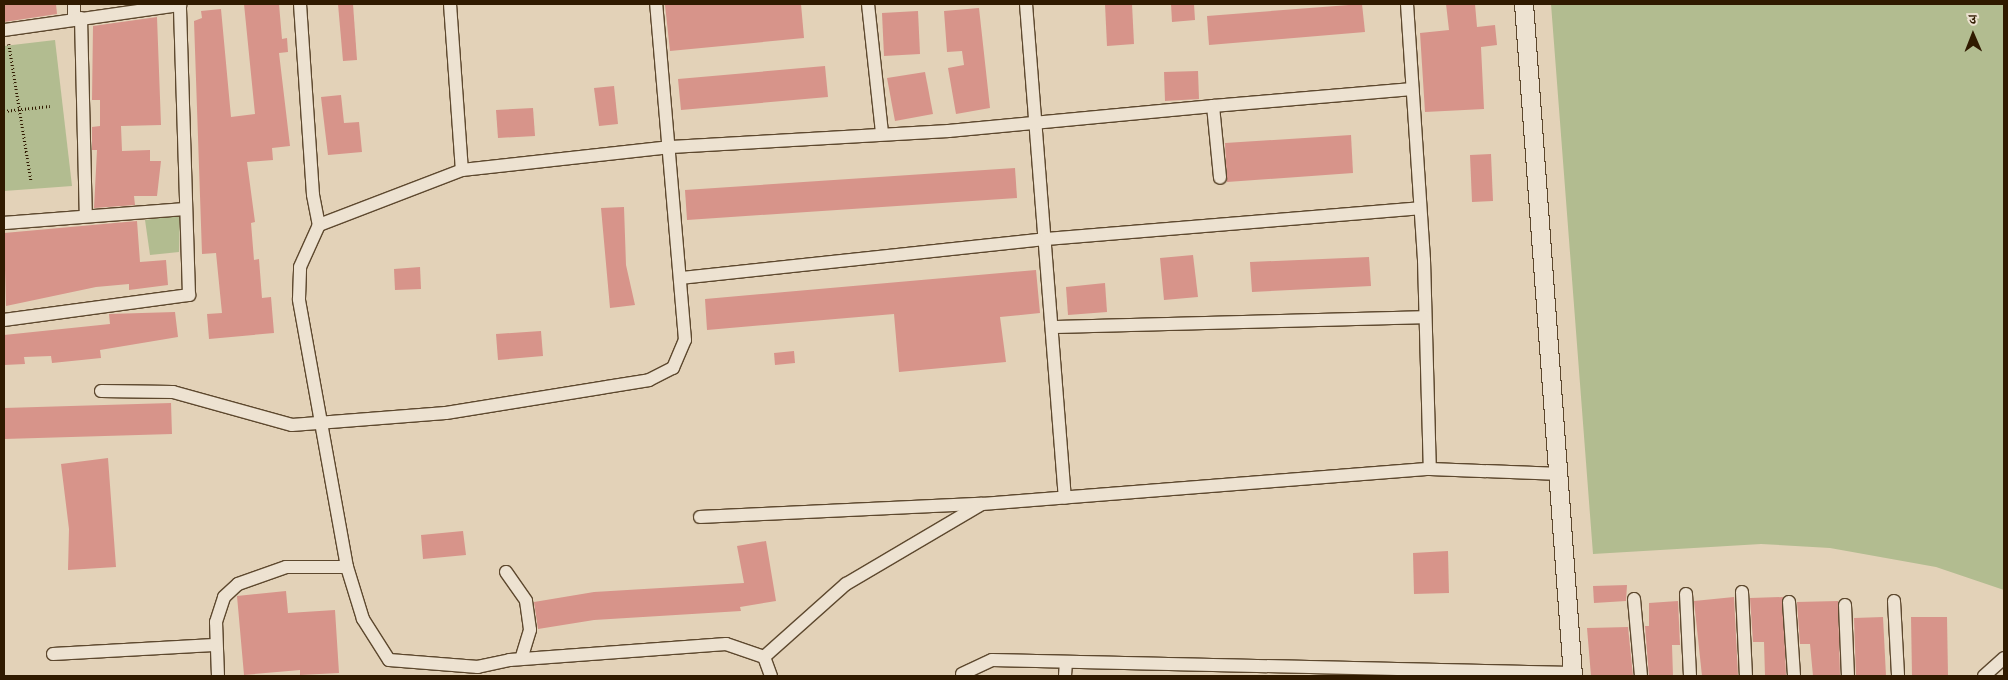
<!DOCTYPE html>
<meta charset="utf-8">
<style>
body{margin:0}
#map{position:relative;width:2008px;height:680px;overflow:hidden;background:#e3d2b8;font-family:Alegreya,"Noto Serif Devanagari",serif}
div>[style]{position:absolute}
.green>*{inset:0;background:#b2bc90}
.building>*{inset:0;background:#d7948a}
.path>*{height:2.5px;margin-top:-1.25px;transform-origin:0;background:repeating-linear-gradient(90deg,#301a00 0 1px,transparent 0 3.5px)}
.roads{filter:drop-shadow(1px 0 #5d482e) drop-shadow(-1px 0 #5d482e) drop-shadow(0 1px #5d482e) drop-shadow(0 -1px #5d482e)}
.street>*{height:12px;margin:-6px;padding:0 6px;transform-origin:6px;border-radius:6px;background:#ede2d1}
.secondary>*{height:18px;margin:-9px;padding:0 9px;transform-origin:9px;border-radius:9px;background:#ede2d1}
span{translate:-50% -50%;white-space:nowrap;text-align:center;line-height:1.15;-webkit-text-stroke:4px #ede2d1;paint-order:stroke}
.frame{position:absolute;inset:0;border:5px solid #301a00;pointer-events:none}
.north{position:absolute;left:1948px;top:10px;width:50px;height:50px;-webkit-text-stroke:4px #ede2d1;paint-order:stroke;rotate:359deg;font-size:14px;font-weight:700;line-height:20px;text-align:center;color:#301a00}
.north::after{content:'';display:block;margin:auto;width:18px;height:22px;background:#301a00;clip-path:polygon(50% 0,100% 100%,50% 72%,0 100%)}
</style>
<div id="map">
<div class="green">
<i style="clip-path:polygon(1551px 4px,2004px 4px,2004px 590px,1936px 567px,1830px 548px,1761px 544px,1593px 554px)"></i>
<i style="clip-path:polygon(55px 40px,72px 186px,4px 191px,4px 46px)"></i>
<i style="clip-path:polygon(180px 215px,179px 252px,150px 255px,145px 220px)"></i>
</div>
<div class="building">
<i style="clip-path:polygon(4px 4px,56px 4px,57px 14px,4px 22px)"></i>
<i style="clip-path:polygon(244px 4px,279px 4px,282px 39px,287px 38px,288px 52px,279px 53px,290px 146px,272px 148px,273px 160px,247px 162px,255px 222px,251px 223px,254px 260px,259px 259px,262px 298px,271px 297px,274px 333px,209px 339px,207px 314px,222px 313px,216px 253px,202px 254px,194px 21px,202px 18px,201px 11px,221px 9px,231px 117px,255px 114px)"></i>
<i style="clip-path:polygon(338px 4px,353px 4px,357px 60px,343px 61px)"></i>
<i style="clip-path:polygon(801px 4px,804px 38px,670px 51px,665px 5px)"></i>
<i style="clip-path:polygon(1105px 4px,1132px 4px,1134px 44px,1107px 46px)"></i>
<i style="clip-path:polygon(1171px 4px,1194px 4px,1195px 20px,1172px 22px)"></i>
<i style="clip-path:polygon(1362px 4px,1365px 32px,1209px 45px,1207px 16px)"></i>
<i style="clip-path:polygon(1446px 4px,1475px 4px,1477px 27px,1495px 25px,1497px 45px,1481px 47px,1484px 109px,1425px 112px,1420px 33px,1449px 30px)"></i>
<i style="clip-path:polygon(979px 8px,990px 108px,956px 114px,948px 68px,964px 65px,962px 51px,947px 52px,944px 11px)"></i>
<i style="clip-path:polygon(918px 11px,920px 54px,884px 56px,882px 13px)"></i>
<i style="clip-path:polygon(157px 17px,161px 125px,121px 126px,122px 151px,150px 150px,150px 161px,161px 161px,157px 196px,134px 196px,135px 205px,94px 208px,97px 150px,92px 150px,92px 127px,100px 126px,100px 100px,92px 100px,93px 26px)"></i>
<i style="clip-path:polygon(825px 66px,828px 97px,681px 110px,678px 79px)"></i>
<i style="clip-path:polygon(1198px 71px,1199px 99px,1165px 101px,1164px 72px)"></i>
<i style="clip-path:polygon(925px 72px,933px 114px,895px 121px,887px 78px)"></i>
<i style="clip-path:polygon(614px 86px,618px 124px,599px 126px,594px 88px)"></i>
<i style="clip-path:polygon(341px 95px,344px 123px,359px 122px,362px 152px,328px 155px,321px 97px)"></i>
<i style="clip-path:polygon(533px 108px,535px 136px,498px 138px,496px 110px)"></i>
<i style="clip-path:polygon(1351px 135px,1353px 173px,1227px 182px,1225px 143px)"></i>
<i style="clip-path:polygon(1491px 154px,1493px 201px,1472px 202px,1470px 155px)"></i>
<i style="clip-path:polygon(1015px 168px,1017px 198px,687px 220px,685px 190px)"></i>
<i style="clip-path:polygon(624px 207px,626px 265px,635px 305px,610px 308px,601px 208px)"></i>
<i style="clip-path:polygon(137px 221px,140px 262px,166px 260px,168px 285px,129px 290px,129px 284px,96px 287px,6px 306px,4px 233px)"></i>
<i style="clip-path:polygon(1193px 255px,1198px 297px,1164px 300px,1160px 258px)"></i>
<i style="clip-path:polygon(1369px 257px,1371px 286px,1252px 292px,1250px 262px)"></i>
<i style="clip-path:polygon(420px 267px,421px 289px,395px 290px,394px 269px)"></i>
<i style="clip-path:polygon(1036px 270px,1040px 313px,1000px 317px,1006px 362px,899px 372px,894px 314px,707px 330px,705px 299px)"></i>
<i style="clip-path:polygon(1105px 283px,1107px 312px,1068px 315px,1066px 287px)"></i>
<i style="clip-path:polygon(175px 312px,178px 337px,100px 350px,101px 358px,52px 363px,51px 356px,24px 357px,25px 364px,4px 365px,4px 335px,110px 324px,109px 314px)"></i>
<i style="clip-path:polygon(541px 331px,543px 356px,498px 360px,496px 334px)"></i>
<i style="clip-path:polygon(794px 351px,795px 363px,775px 365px,774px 353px)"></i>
<i style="clip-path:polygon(171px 403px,172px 434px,4px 439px,4px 408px)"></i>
<i style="clip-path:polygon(108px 458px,116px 567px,68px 570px,69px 529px,61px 464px)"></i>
<i style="clip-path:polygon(463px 531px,466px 555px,423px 559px,421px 535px)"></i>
<i style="clip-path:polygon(766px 541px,776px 601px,740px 607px,741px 611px,594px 620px,538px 629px,534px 602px,594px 592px,744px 583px,737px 546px)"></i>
<i style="clip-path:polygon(1448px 551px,1449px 593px,1414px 594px,1413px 553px)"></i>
<i style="clip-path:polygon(1627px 585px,1626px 601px,1594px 603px,1593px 586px)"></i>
<i style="clip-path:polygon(286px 591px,288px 613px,335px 610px,339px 673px,300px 675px,300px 670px,244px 675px,237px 596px)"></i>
<i style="clip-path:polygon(1734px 597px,1738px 676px,1702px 676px,1694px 601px)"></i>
<i style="clip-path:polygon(1783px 597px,1786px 676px,1765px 676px,1764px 642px,1753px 642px,1750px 598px)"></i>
<i style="clip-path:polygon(1678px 601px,1680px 645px,1672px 645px,1673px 676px,1649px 676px,1645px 626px,1649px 626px,1649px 603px)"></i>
<i style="clip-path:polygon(1838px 601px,1840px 676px,1813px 676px,1810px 644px,1800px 644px,1797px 602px)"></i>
<i style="clip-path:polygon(1883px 617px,1886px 676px,1856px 676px,1854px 618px)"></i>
<i style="clip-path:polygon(1911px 617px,1947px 617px,1948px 676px,1912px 676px)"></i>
<i style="clip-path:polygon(1628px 627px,1633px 676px,1591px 676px,1587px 628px)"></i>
</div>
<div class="path">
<i style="left:9px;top:44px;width:138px;rotate:80.8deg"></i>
<i style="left:4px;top:111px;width:46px;rotate:-6.2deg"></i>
</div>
<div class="roads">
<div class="street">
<i style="left:74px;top:4px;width:15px;rotate:90deg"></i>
<i style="left:300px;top:4px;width:191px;rotate:86.1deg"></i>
<i style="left:313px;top:195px;width:31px;rotate:79deg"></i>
<i style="left:450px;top:4px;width:166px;rotate:85.9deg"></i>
<i style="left:868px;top:4px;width:130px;rotate:83.8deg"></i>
<i style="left:1026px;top:4px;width:495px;rotate:85.5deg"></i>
<i style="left:1407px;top:4px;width:257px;rotate:86.2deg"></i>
<i style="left:1424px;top:260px;width:209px;rotate:88.4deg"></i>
<i style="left:81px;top:18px;width:198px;rotate:88.6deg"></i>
<i style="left:4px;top:30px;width:178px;rotate:-8.1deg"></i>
<i style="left:1213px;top:106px;width:200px;rotate:-4.9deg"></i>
<i style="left:4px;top:223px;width:182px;rotate:-4.4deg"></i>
<i style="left:681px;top:278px;width:367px;rotate:-6.1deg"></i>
<i style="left:1046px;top:239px;width:375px;rotate:-4.7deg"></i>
<i style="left:4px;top:320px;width:187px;rotate:-7.7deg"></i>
<i style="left:189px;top:295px;width:291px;rotate:-91.8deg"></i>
<i style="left:1052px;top:327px;width:373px;rotate:-1.5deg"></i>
<i style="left:101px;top:391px;width:72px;rotate:0.8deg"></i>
<i style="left:173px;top:392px;width:123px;rotate:15.5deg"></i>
<i style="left:292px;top:425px;width:154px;rotate:-4.5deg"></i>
<i style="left:446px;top:413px;width:206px;rotate:-9.2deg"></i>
<i style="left:649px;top:380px;width:27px;rotate:-27deg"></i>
<i style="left:673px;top:368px;width:30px;rotate:-67deg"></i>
<i style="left:685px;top:340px;width:337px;rotate:-94.9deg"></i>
<i style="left:700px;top:517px;width:280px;rotate:-2.7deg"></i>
<i style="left:506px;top:572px;width:35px;rotate:55deg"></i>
<i style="left:526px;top:601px;width:29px;rotate:82deg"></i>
<i style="left:530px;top:630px;width:30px;rotate:107deg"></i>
<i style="left:1742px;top:592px;width:84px;rotate:87.3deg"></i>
<i style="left:1686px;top:594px;width:82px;rotate:87.2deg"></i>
<i style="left:1634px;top:599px;width:77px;rotate:84.8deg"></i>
<i style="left:1894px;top:601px;width:75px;rotate:86.9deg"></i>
<i style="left:1789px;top:602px;width:74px;rotate:86.1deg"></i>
<i style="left:1845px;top:605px;width:71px;rotate:87.6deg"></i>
<i style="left:53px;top:654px;width:161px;rotate:-3.2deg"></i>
<i style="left:764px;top:657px;width:110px;rotate:-41.7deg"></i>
<i style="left:846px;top:584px;width:158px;rotate:-30.5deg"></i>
<i style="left:982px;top:504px;width:449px;rotate:-4.5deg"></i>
<i style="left:1430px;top:469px;width:131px;rotate:2.2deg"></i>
<i style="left:962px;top:674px;width:33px;rotate:-25deg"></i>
<i style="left:992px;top:660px;width:580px;rotate:1.28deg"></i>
<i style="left:218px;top:676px;width:54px;rotate:-92.1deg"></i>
<i style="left:216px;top:622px;width:26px;rotate:-72deg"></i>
<i style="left:224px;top:597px;width:19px;rotate:-43deg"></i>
<i style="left:238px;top:584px;width:51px;rotate:-19.5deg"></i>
<i style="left:286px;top:567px;width:61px"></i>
<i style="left:771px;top:676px;width:20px;rotate:-110deg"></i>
<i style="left:764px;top:657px;width:40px;rotate:-161.1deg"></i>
<i style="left:726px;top:644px;width:217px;rotate:175.8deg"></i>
<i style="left:510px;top:660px;width:33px;rotate:168deg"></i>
<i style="left:478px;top:667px;width:89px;rotate:-175.5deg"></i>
<i style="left:389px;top:660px;width:49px;rotate:-122.4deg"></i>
<i style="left:363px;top:619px;width:54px;rotate:-107.1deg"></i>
<i style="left:347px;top:567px;width:272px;rotate:-100.2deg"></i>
<i style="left:299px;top:299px;width:32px;rotate:-88deg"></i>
<i style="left:300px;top:267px;width:46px;rotate:-65.7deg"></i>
<i style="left:319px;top:225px;width:153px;rotate:-21deg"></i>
<i style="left:462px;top:170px;width:210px;rotate:-6.3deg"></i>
<i style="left:671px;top:147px;width:278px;rotate:-3.3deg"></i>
<i style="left:949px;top:131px;width:265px;rotate:-5.4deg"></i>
<i style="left:1213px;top:106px;width:72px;rotate:84.4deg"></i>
<i style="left:1065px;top:676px;width:14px;rotate:-86deg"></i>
<i style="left:1984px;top:676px;width:27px;rotate:-42deg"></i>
</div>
<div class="secondary">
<i style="left:1524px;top:4px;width:674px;rotate:85.83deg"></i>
</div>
</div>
<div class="frame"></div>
<div class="north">उ</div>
</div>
